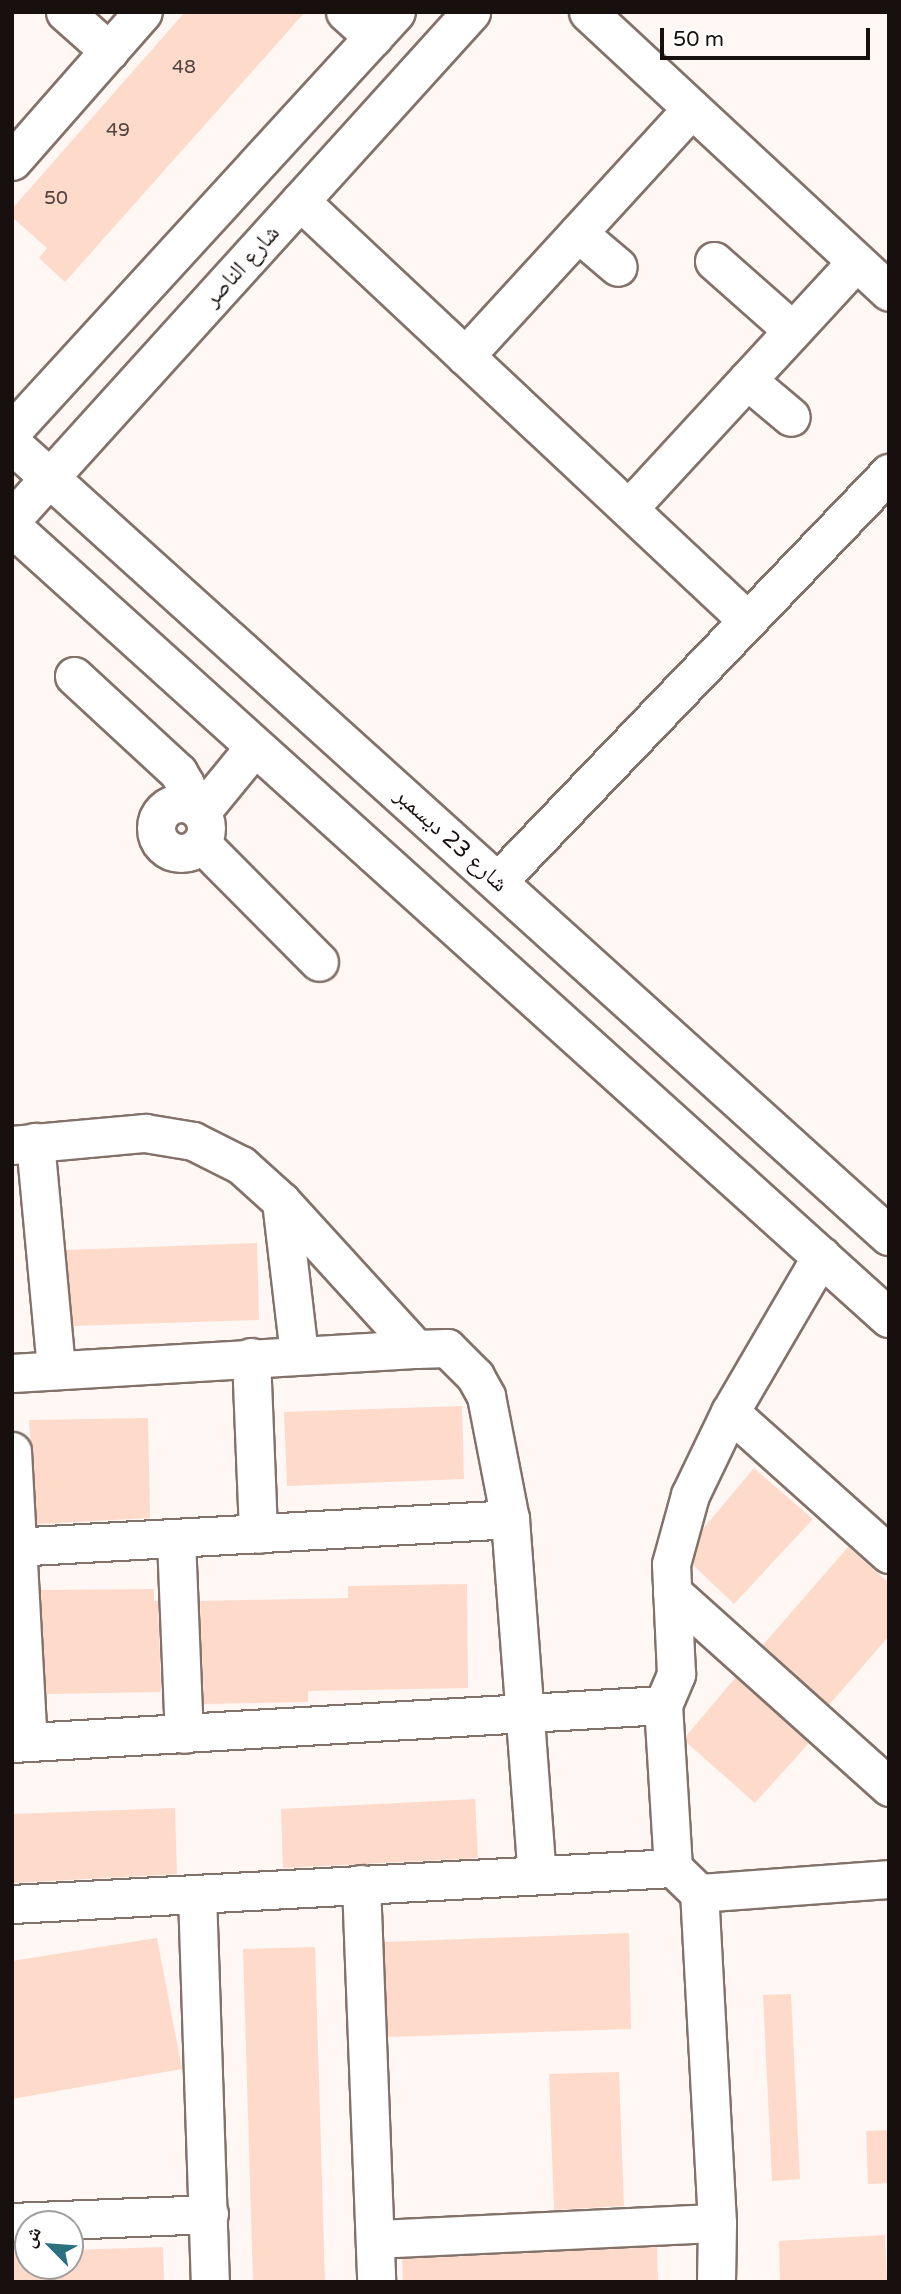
<!DOCTYPE html>
<meta charset="utf-8">
<style>
body{margin:0}
#map{position:relative;width:901px;height:2294px;overflow:hidden;background:#fff7f3;font-family:"Varela Round","Noto Naskh Arabic",sans-serif}
div>[style]{position:absolute}
.building>*{inset:0;background:#fedacb}
.roads{filter:drop-shadow(2px 0 #83726a) drop-shadow(-2px 0 #83726a) drop-shadow(0 2px #83726a) drop-shadow(0 -2px #83726a)}
.minor>*{height:37px;margin:-18.5px;padding:0 18.5px;transform-origin:18.5px;border-radius:18.5px;background:#fff}
.minor>.ring{margin:-18.5px;padding:0;box-sizing:content-box;background:none;border:37px solid #fff;border-radius:50%}
.major>*{height:38px;margin:-19px;padding:0 19px;transform-origin:19px;border-radius:19px;background:#fff}
span{translate:-50% -50%;white-space:nowrap;text-align:center;line-height:1.15;-webkit-text-stroke:6px #fff;paint-order:stroke}
.number-label{font-size:19px;color:#51423d}
.number-label span{-webkit-text-stroke-width:0}
.street-label{font-size:23px;color:#17100e}
.frame{position:absolute;inset:0;border:14px solid #17100e;pointer-events:none}
.north{position:absolute;left:14px;top:2210px;width:70px;height:70px;box-sizing:border-box;background:#fff;border:2px solid #a29f9f;border-radius:50%;rotate:295deg;font-size:19px;font-weight:700;line-height:28px;text-align:center;color:#17100e}
.north::after{content:'';display:block;margin:auto;width:24px;height:32px;background:#2a707f;clip-path:polygon(50% 0,100% 100%,50% 72%,0 100%)}
.scale{position:absolute;left:660px;top:28px;width:210px;height:32px;box-sizing:border-box;border:4px solid #17100e;border-top:0;padding-left:9px;font-size:21px;line-height:24px;white-space:nowrap;color:#17100e;-webkit-text-stroke:5px #fff;paint-order:stroke}
</style>
<div id="map">
<div class="building">
<i style="clip-path:polygon(185px 12px,305px 12px,65px 282px,39px 258px,47px 248px,12px 217px,12px 209px)"></i>
<i style="clip-path:polygon(257px 1243px,259px 1320px,73px 1326px,66px 1250px)"></i>
<i style="clip-path:polygon(462px 1406px,464px 1479px,287px 1486px,284px 1412px)"></i>
<i style="clip-path:polygon(148px 1418px,150px 1518px,37px 1524px,29px 1420px)"></i>
<i style="clip-path:polygon(754px 1468px,813px 1519px,734px 1604px,693px 1565px,702px 1530px)"></i>
<i style="clip-path:polygon(848px 1547px,889px 1583px,889px 1636px,829px 1705px,763px 1645px)"></i>
<i style="clip-path:polygon(467px 1584px,468px 1688px,308px 1691px,308px 1702px,204px 1704px,200px 1601px,348px 1598px,348px 1586px)"></i>
<i style="clip-path:polygon(154px 1589px,154px 1601px,158px 1601px,161px 1692px,46px 1694px,41px 1590px)"></i>
<i style="clip-path:polygon(736px 1677px,809px 1743px,755px 1803px,686px 1742px,686px 1736px)"></i>
<i style="clip-path:polygon(475px 1799px,478px 1858px,283px 1868px,281px 1809px)"></i>
<i style="clip-path:polygon(175px 1808px,177px 1874px,12px 1883px,12px 1814px)"></i>
<i style="clip-path:polygon(629px 1933px,631px 2029px,388px 2037px,384px 1942px)"></i>
<i style="clip-path:polygon(157px 1938px,182px 2069px,12px 2099px,12px 1961px)"></i>
<i style="clip-path:polygon(315px 1947px,325px 2282px,253px 2282px,243px 1949px)"></i>
<i style="clip-path:polygon(791px 1994px,800px 2179px,772px 2181px,763px 1995px)"></i>
<i style="clip-path:polygon(619px 2072px,624px 2206px,554px 2210px,549px 2074px)"></i>
<i style="clip-path:polygon(889px 2130px,889px 2183px,868px 2184px,866px 2131px)"></i>
<i style="clip-path:polygon(885px 2235px,887px 2282px,780px 2282px,779px 2241px)"></i>
<i style="clip-path:polygon(163px 2247px,164px 2282px,12px 2282px,12px 2252px,28px 2252px,28px 2266px,70px 2266px,70px 2250px)"></i>
<i style="clip-path:polygon(657px 2247px,658px 2282px,403px 2282px,402px 2259px)"></i>
</div>
<div class="roads">
<div class="minor">
<i style="left:65px;top:12px;width:59px;rotate:41.6deg"></i>
<i style="left:345px;top:12px;width:38px;rotate:42deg"></i>
<i style="left:588px;top:12px;width:411px;rotate:42.9deg"></i>
<i style="left:12px;top:161px;width:198px;rotate:-48.7deg"></i>
<i style="left:300px;top:201px;width:613px;rotate:43.15deg"></i>
<i style="left:578px;top:233px;width:52px;rotate:40.4deg"></i>
<i style="left:714px;top:261px;width:104px;rotate:41.5deg"></i>
<i style="left:465px;top:356px;width:335px;rotate:-47.5deg"></i>
<i style="left:747px;top:380px;width:57px;rotate:40.1deg"></i>
<i style="left:12px;top:431px;width:568px;rotate:-47.5deg"></i>
<i style="left:629px;top:508px;width:335px;rotate:-47.3deg"></i>
<i style="left:12px;top:519px;width:684px;rotate:-47.84deg"></i>
<i style="left:74px;top:676px;width:142px;rotate:42.7deg"></i>
<i style="left:178px;top:772px;width:14px;rotate:60deg"></i>
<i style="left:185px;top:784px;width:18px;rotate:93deg"></i>
<i class="ring" style="left:156px;top:803px;width:13px;height:13px"></i>
<i style="left:201px;top:812px;width:85px;rotate:-50.7deg"></i>
<i style="left:202px;top:844px;width:166px;rotate:45.2deg"></i>
<i style="left:497px;top:882px;width:567px;rotate:-46.22deg"></i>
<i style="left:35px;top:1142px;width:229px;rotate:84.7deg"></i>
<i style="left:12px;top:1145px;width:134px;rotate:-5.2deg"></i>
<i style="left:145px;top:1133px;width:49px;rotate:9.5deg"></i>
<i style="left:193px;top:1141px;width:54px;rotate:26.6deg"></i>
<i style="left:241px;top:1165px;width:54px;rotate:42deg"></i>
<i style="left:281px;top:1201px;width:200px;rotate:47.6deg"></i>
<i style="left:416px;top:1349px;width:31px;rotate:-2deg"></i>
<i style="left:447px;top:1348px;width:40px;rotate:45deg"></i>
<i style="left:475px;top:1376px;width:23px;rotate:61deg"></i>
<i style="left:486px;top:1396px;width:125px;rotate:79deg"></i>
<i style="left:281px;top:1201px;width:154px;rotate:83.3deg"></i>
<i style="left:251px;top:1357px;width:177px;rotate:87.7deg"></i>
<i style="left:12px;top:1373px;width:405px;rotate:-3.4deg"></i>
<i style="left:730px;top:1412px;width:213px;rotate:41.8deg"></i>
<i style="left:12px;top:1451px;width:291px;rotate:86.9deg"></i>
<i style="left:176px;top:1539px;width:195px;rotate:87.7deg"></i>
<i style="left:12px;top:1547px;width:499px;rotate:-3.2deg"></i>
<i style="left:510px;top:1519px;width:357px;rotate:85.7deg"></i>
<i style="left:672px;top:1592px;width:292px;rotate:41.9deg"></i>
<i style="left:12px;top:1743px;width:652px;rotate:-3.34deg"></i>
<i style="left:361px;top:1884px;width:398px;rotate:87.8deg"></i>
<i style="left:699px;top:1893px;width:191px;rotate:-4.2deg"></i>
<i style="left:197px;top:1894px;width:388px;rotate:88.1deg"></i>
<i style="left:12px;top:1904px;width:662px;rotate:-3.12deg"></i>
<i style="left:12px;top:2222px;width:197px;rotate:-2.3deg"></i>
<i style="left:376px;top:2239px;width:341px;rotate:-2.7deg"></i>
<i style="left:716px;top:2282px;width:59px;rotate:-89deg"></i>
<i style="left:717px;top:2223px;width:330px;rotate:-93.1deg"></i>
<i style="left:699px;top:1893px;width:36px;rotate:-136deg"></i>
<i style="left:673px;top:1868px;width:163px;rotate:-93.5deg"></i>
<i style="left:663px;top:1705px;width:34px;rotate:-67deg"></i>
<i style="left:676px;top:1674px;width:110px;rotate:-92.6deg"></i>
<i style="left:671px;top:1564px;width:72px;rotate:-74.6deg"></i>
<i style="left:690px;top:1495px;width:92px;rotate:-64.3deg"></i>
<i style="left:730px;top:1412px;width:181px;rotate:-59.7deg"></i>
</div>
<div class="major">
<i style="left:12px;top:444px;width:1182px;rotate:42.08deg"></i>
<i style="left:12px;top:527px;width:1181px;rotate:42.05deg"></i>
</div>
</div>
<div class="number-label">
<span style="left:184px;top:68px">48</span>
<span style="left:118px;top:131px">49</span>
<span style="left:56px;top:199px">50</span>
</div>
<div class="street-label">
<span style="left:242px;top:266px;rotate:-48deg">شارع الناصر</span>
<span style="left:451px;top:840px;rotate:42deg">شارع 23 ديسمبر</span>
</div>
<div class="frame"></div>
<div class="north">ش</div>
<div class="scale">50 m</div>
</div>
